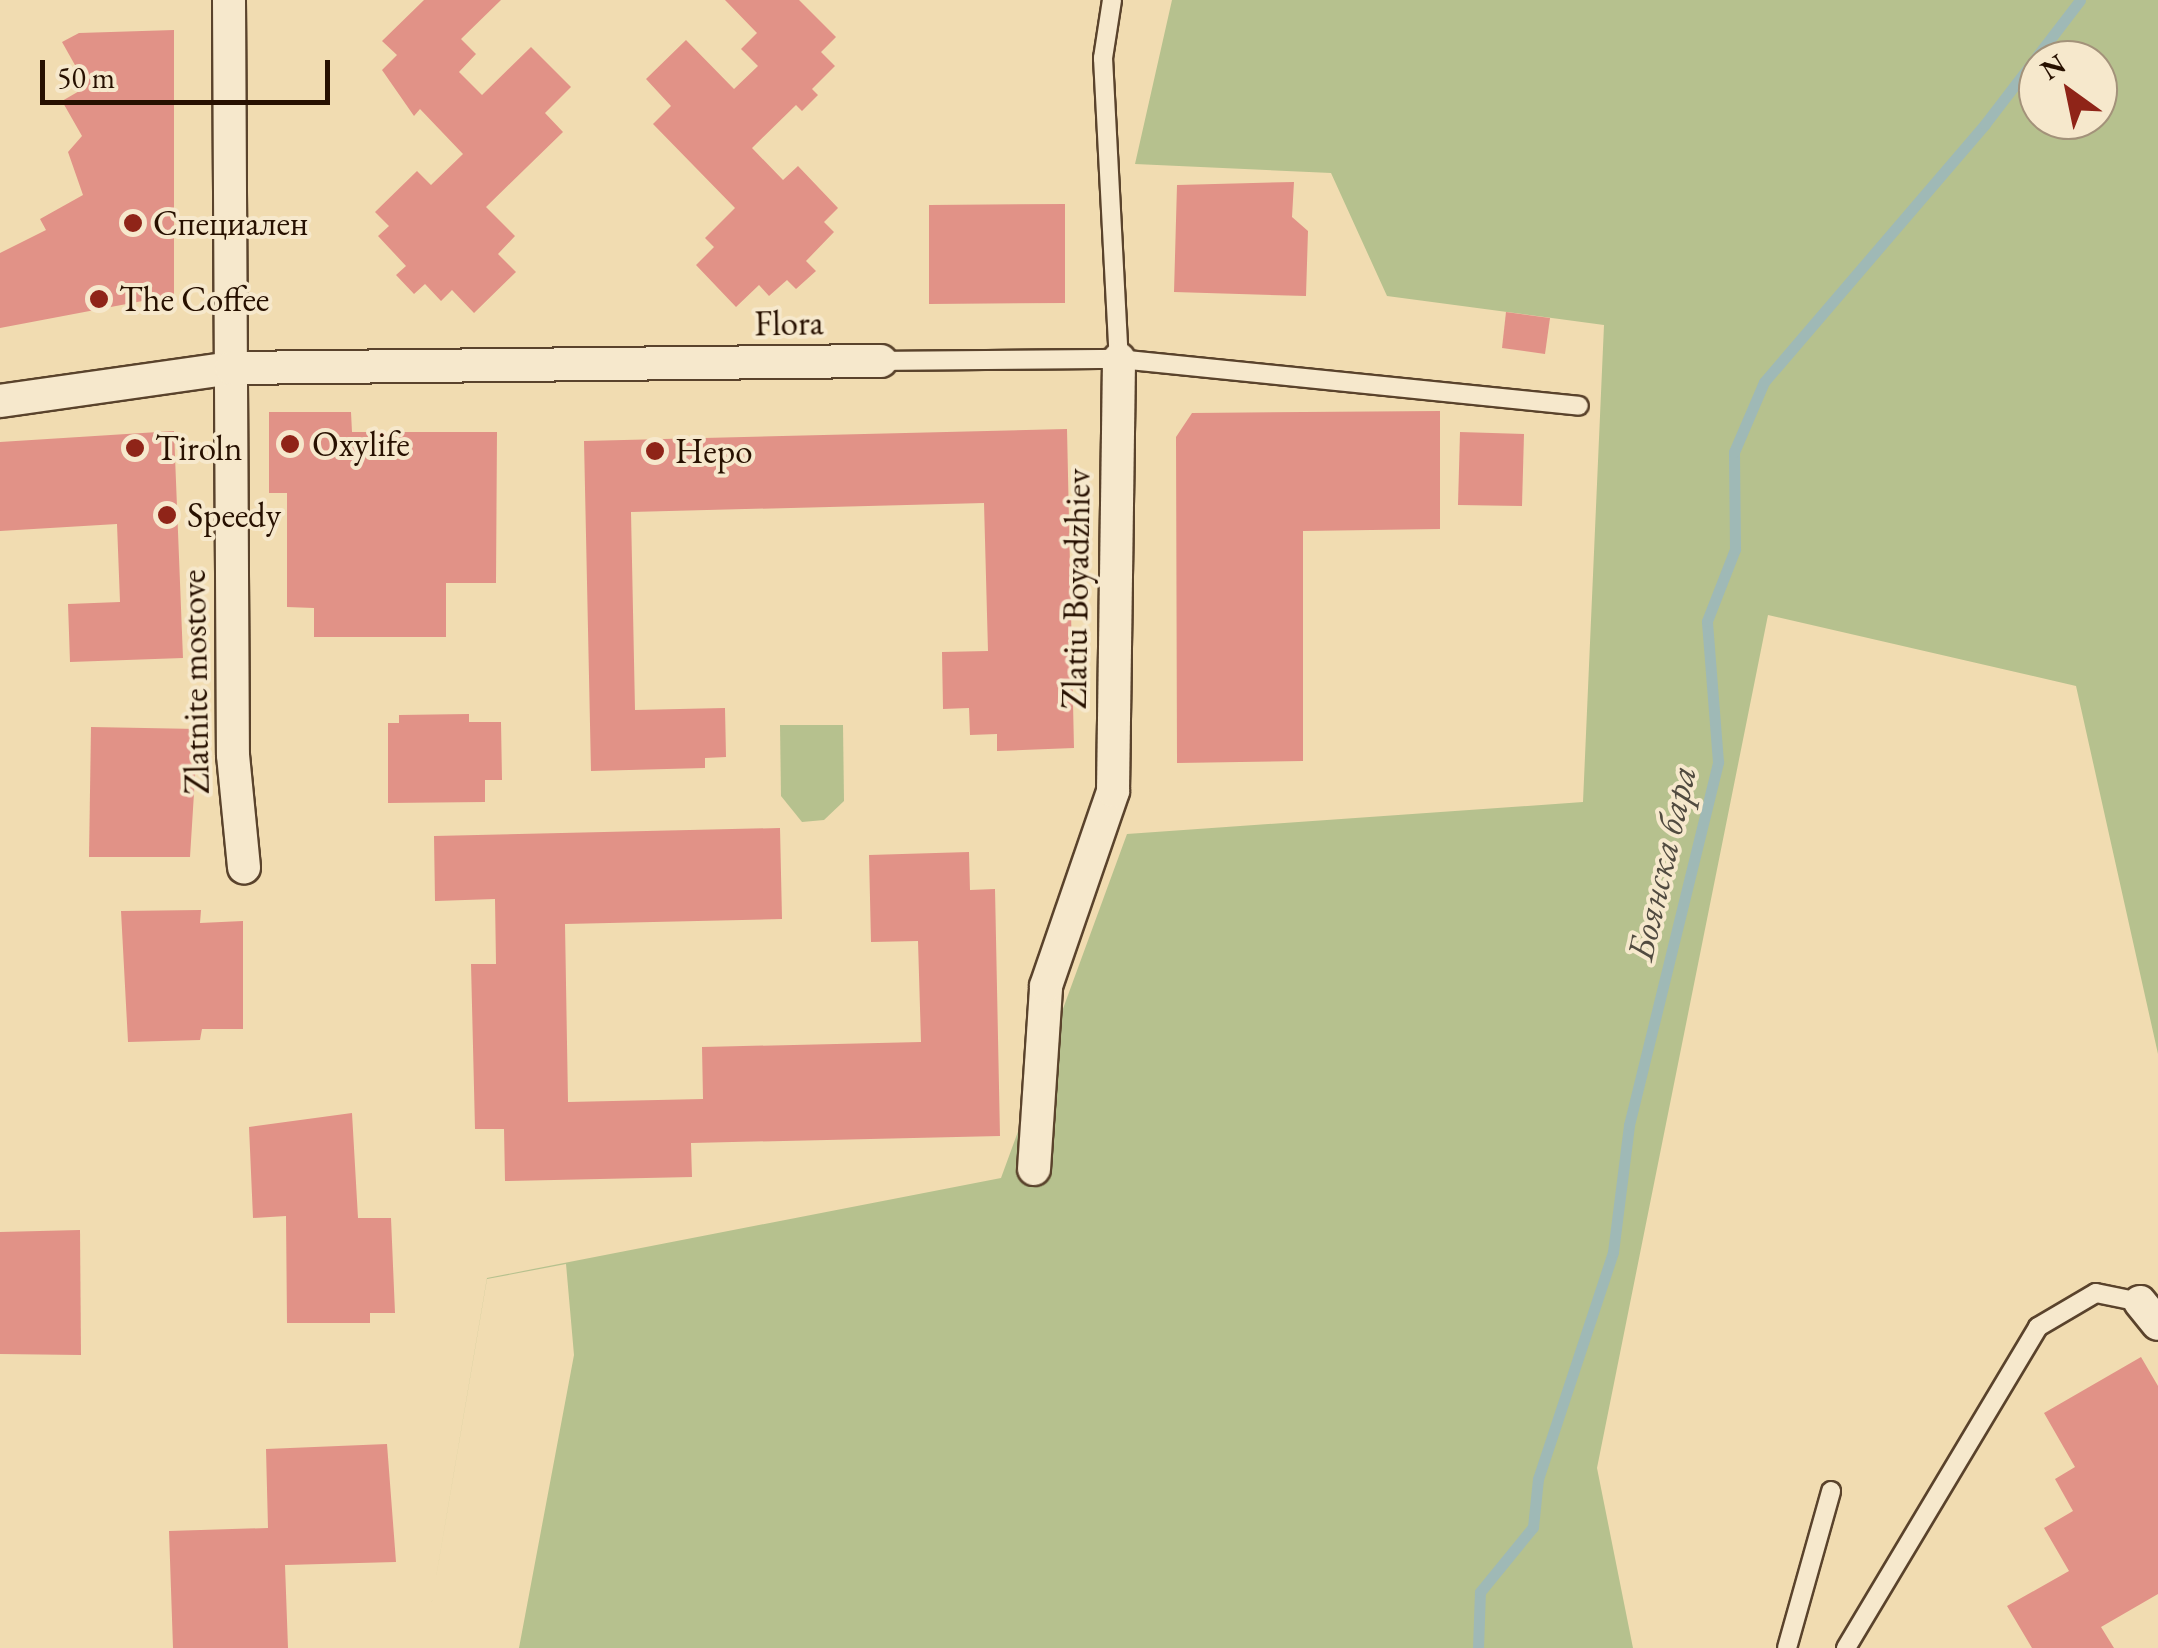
<!DOCTYPE html>
<meta charset="utf-8">
<style>
body{margin:0}
#map{position:relative;width:2158px;height:1648px;overflow:hidden;background:#f1dcb1;font-family:"EB Garamond",serif}
div>[style]{position:absolute}
.green>*{inset:0;background:#b6c18e}
.stream>*{height:11px;margin:-5.5px;padding:0 5.5px;transform-origin:5.5px;border-radius:5.5px;background:#9fb9b6}
.building>*{inset:0;background:#e19287}
.roads{filter:drop-shadow(2px 0 #5a432c) drop-shadow(-2px 0 #5a432c) drop-shadow(0 2px #5a432c) drop-shadow(0 -2px #5a432c)}
.lane>*{height:18px;margin:-9px;padding:0 9px;transform-origin:9px;border-radius:9px;background:#f6e8cc}
.street>*{height:32px;margin:-16px;padding:0 16px;transform-origin:16px;border-radius:16px;background:#f6e8cc}
.dots>*{width:28px;height:28px;translate:-50% -50%;box-sizing:border-box;border:5px solid #f6e8cc;border-radius:50%}
span{translate:-50% -50%;white-space:nowrap;text-align:center;line-height:1.15;-webkit-text-stroke:8px #f6e8cc;paint-order:stroke}
.poi-label{font-size:35px;color:#271000}
.left{translate:0 -50%;text-align:left}
.street-label{font-size:35px;color:#271000}
.water-label{font-size:38px;color:#514b40;font-style:italic}
.north{position:absolute;left:2018px;top:40px;width:100px;height:100px;box-sizing:border-box;background:#f6e8cc;border:2px solid #a3927a;border-radius:50%;rotate:327deg;font-size:28px;font-weight:700;line-height:40px;text-align:center;color:#271000}
.north::after{content:'';display:block;margin:auto;width:35px;height:45px;background:#8f2418;clip-path:polygon(50% 0,100% 100%,50% 72%,0 100%)}
.scale{position:absolute;left:40px;top:60px;width:290px;height:45px;box-sizing:border-box;border:5px solid #271000;border-top:0;padding-left:12px;font-size:30px;line-height:35px;white-space:nowrap;color:#271000;-webkit-text-stroke:8px #f6e8cc;paint-order:stroke}
</style>
<div id="map">
<div class="green">
<i style="clip-path:polygon(evenodd,1172px 0,2158px 0,2158px 1054px,2076px 686px,1768px 615px,1597px 1468px,1633px 1648px,519px 1648px,574px 1355px,566px 1264px,487px 1279px,424px 1648px,487px 1278px,1001px 1178px,1127px 834px,1583px 802px,1604px 325px,1387px 296px,1331px 173px,1135px 164px,1172px 0,2038px 60px,2098px 60px,2098px 120px,2038px 120px,2038px 60px)"></i>
<i style="clip-path:polygon(780px 725px,843px 725px,844px 801px,824px 820px,802px 822px,781px 796px)"></i>
</div>
<div class="stream">
<i style="left:1478px;top:1648px;width:56px;rotate:-88deg"></i>
<i style="left:1480px;top:1592px;width:84px;rotate:-50.8deg"></i>
<i style="left:1533px;top:1527px;width:48px;rotate:-84.1deg"></i>
<i style="left:1538px;top:1479px;width:239px;rotate:-71.7deg"></i>
<i style="left:1613px;top:1252px;width:128px;rotate:-82.8deg"></i>
<i style="left:1629px;top:1125px;width:374px;rotate:-76.2deg"></i>
<i style="left:1718px;top:762px;width:141px;rotate:-94.5deg"></i>
<i style="left:1707px;top:621px;width:77px;rotate:-68.7deg"></i>
<i style="left:1735px;top:549px;width:97px;rotate:-90.6deg"></i>
<i style="left:1734px;top:452px;width:76px;rotate:-66.8deg"></i>
<i style="left:1764px;top:382px;width:340px;rotate:-49.4deg"></i>
<i style="left:1985px;top:124px;width:156px;rotate:-52.5deg"></i>
</div>
<div class="building">
<i style="clip-path:polygon(424px 0,501px 0,461px 39px,476px 54px,459px 72px,482px 95px,531px 47px,571px 87px,545px 113px,563px 132px,486px 207px,515px 236px,498px 254px,516px 272px,474px 313px,452px 290px,441px 301px,425px 284px,414px 294px,396px 275px,406px 266px,378px 236px,389px 226px,375px 212px,417px 171px,431px 185px,463px 154px,420px 109px,414px 116px,382px 70px,397px 55px,382px 41px)"></i>
<i style="clip-path:polygon(725px 0,799px 0,836px 37px,821px 52px,835px 66px,812px 89px,818px 95px,802px 111px,796px 105px,752px 148px,783px 180px,798px 166px,838px 208px,824px 222px,834px 232px,806px 261px,816px 271px,796px 289px,787px 280px,769px 296px,759px 285px,736px 307px,696px 265px,714px 247px,705px 238px,735px 208px,653px 124px,671px 106px,646px 79px,686px 40px,734px 89px,758px 66px,741px 49px,757px 33px)"></i>
<i style="clip-path:polygon(174px 30px,174px 295px,0 328px,0 253px,46px 230px,40px 219px,83px 195px,68px 152px,82px 136px,62px 101px,81px 90px,80px 74px,62px 42px,79px 33px)"></i>
<i style="clip-path:polygon(1294px 182px,1292px 217px,1308px 231px,1306px 296px,1174px 292px,1177px 185px)"></i>
<i style="clip-path:polygon(1065px 204px,1065px 303px,929px 304px,929px 205px)"></i>
<i style="clip-path:polygon(1506px 312px,1550px 318px,1545px 354px,1502px 348px)"></i>
<i style="clip-path:polygon(1440px 411px,1440px 529px,1303px 531px,1303px 761px,1177px 763px,1176px 437px,1192px 413px)"></i>
<i style="clip-path:polygon(269px 412px,351px 412px,352px 432px,497px 432px,496px 583px,446px 583px,446px 637px,314px 637px,314px 608px,287px 607px,287px 493px,269px 493px)"></i>
<i style="clip-path:polygon(1067px 429px,1074px 748px,997px 751px,997px 734px,970px 735px,969px 708px,943px 709px,942px 652px,988px 651px,984px 503px,631px 512px,635px 710px,725px 708px,726px 757px,705px 758px,705px 768px,591px 771px,584px 441px)"></i>
<i style="clip-path:polygon(174px 431px,183px 658px,70px 662px,68px 604px,120px 602px,117px 524px,0 531px,0 442px)"></i>
<i style="clip-path:polygon(1460px 432px,1524px 434px,1522px 506px,1458px 505px)"></i>
<i style="clip-path:polygon(469px 714px,469px 722px,501px 722px,502px 780px,485px 780px,485px 802px,388px 803px,388px 723px,399px 723px,399px 715px)"></i>
<i style="clip-path:polygon(91px 727px,198px 729px,190px 857px,89px 857px)"></i>
<i style="clip-path:polygon(780px 828px,782px 919px,565px 924px,568px 1102px,703px 1099px,702px 1047px,921px 1042px,918px 941px,871px 942px,869px 855px,969px 852px,970px 890px,995px 889px,1000px 1136px,691px 1143px,692px 1177px,505px 1181px,504px 1129px,475px 1129px,471px 964px,496px 964px,495px 899px,435px 901px,434px 836px)"></i>
<i style="clip-path:polygon(201px 910px,200px 923px,243px 921px,243px 1029px,202px 1029px,200px 1040px,128px 1042px,121px 911px)"></i>
<i style="clip-path:polygon(352px 1113px,358px 1218px,391px 1218px,395px 1313px,370px 1313px,370px 1323px,287px 1323px,286px 1216px,253px 1218px,249px 1127px)"></i>
<i style="clip-path:polygon(80px 1230px,81px 1355px,0 1354px,0 1232px)"></i>
<i style="clip-path:polygon(2141px 1357px,2158px 1386px,2158px 1594px,2101px 1627px,2114px 1648px,2032px 1648px,2007px 1606px,2069px 1571px,2044px 1528px,2073px 1511px,2055px 1479px,2075px 1467px,2044px 1413px)"></i>
<i style="clip-path:polygon(387px 1444px,396px 1562px,285px 1565px,288px 1648px,173px 1648px,169px 1531px,268px 1528px,266px 1449px)"></i>
</div>
<div class="roads">
<div class="lane">
<i style="left:1112px;top:0;width:59px;rotate:98.8deg"></i>
<i style="left:1103px;top:58px;width:301px;rotate:87deg"></i>
<i style="left:881px;top:361px;width:238px;rotate:-0.5deg"></i>
<i style="left:1119px;top:359px;width:462px;rotate:5.8deg"></i>
<i style="left:1787px;top:1648px;width:163px;rotate:-74.3deg"></i>
<i style="left:1846px;top:1648px;width:374px;rotate:-59.1deg"></i>
<i style="left:2038px;top:1327px;width:67px;rotate:-30.4deg"></i>
<i style="left:2096px;top:1293px;width:45px;rotate:11.6deg"></i>
</div>
<div class="street">
<i style="left:229px;top:0;width:755px;rotate:89.7deg"></i>
<i style="left:233px;top:755px;width:113px;rotate:84.4deg"></i>
<i style="left:0;top:401px;width:233px;rotate:-8.1deg"></i>
<i style="left:231px;top:368px;width:650px;rotate:-0.62deg"></i>
<i style="left:1034px;top:1169px;width:183px;rotate:-86.2deg"></i>
<i style="left:1046px;top:986px;width:206px;rotate:-71deg"></i>
<i style="left:1113px;top:791px;width:432px;rotate:-89.2deg"></i>
<i style="left:2140px;top:1302px;width:28px;rotate:51deg"></i>
</div>
</div>
<div class="dots">
<i style="left:133px;top:223px;background:#8f2418"></i>
<i style="left:99px;top:299px;background:#8f2418"></i>
<i style="left:290px;top:444px;background:#8f2418"></i>
<i style="left:135px;top:448px;background:#8f2418"></i>
<i style="left:655px;top:451px;background:#8f2418"></i>
<i style="left:167px;top:515px;background:#8f2418"></i>
</div>
<div class="poi-label">
<span class="left" style="left:153px;top:223px">Специален</span>
<span class="left" style="left:119px;top:299px">The Coffee</span>
<span class="left" style="left:312px;top:444px">Oxylife</span>
<span class="left" style="left:155px;top:448px">Tiroln</span>
<span class="left" style="left:675px;top:451px">Неро</span>
<span class="left" style="left:187px;top:515px">Speedy</span>
</div>
<div class="street-label">
<span style="left:789px;top:323px;rotate:-1deg">Flora</span>
<span style="left:1076px;top:589px;rotate:-89deg">Zlatiu Boyadzhiev</span>
<span style="left:195px;top:682px;rotate:-91deg">Zlatnite mostove</span>
</div>
<div class="water-label">
<span style="left:1661px;top:863px;rotate:-77deg">Боянска бара</span>
</div>
<div class="north">N</div>
<div class="scale">50 m</div>
</div>
